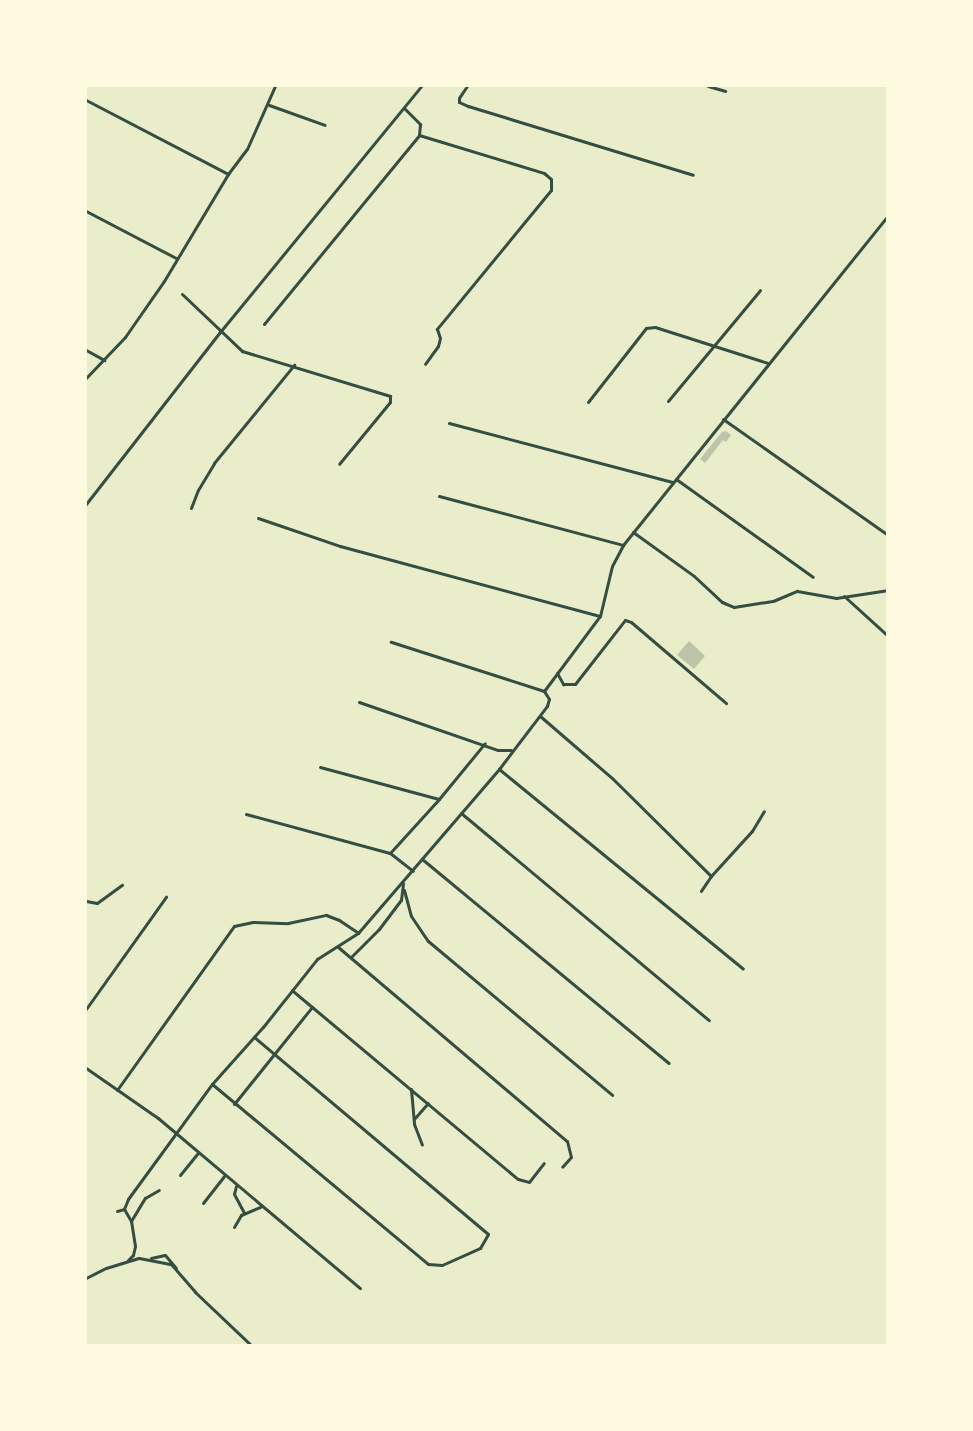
<!DOCTYPE html>
<style>
body{margin:0}
#map{position:relative;width:973px;height:1431px;overflow:hidden;background:#e9edc9;font-family:"Work Sans",sans-serif}
div>[style]{position:absolute}
.building>*{inset:0;background:#bcc5a7}
.minor>*{height:3px;margin:-1.5px;padding:0 1.5px;transform-origin:1.5px;border-radius:1.5px;background:#344e41}
span{translate:-50% -50%;white-space:nowrap;text-align:center;line-height:1.15;-webkit-text-stroke:4.5px #fefae0;paint-order:stroke}
.frame{position:absolute;inset:0;border:87px solid #fefae0;pointer-events:none}
</style>
<div id="map">
<div class="building">
<i style="clip-path:polygon(726px 431px,731px 435px,726px 442px,723px 440px,705px 463px,700px 459px,722px 432px)"></i>
<i style="clip-path:polygon(689px 641px,705px 656px,694px 669px,677px 655px)"></i>
</div>
<div class="minor">
<i style="left:467px;top:86px;width:14px;rotate:124deg"></i>
<i style="left:459px;top:98px;width:4px;rotate:90deg"></i>
<i style="left:459px;top:102px;width:10px;rotate:24deg"></i>
<i style="left:468px;top:106px;width:235px;rotate:17deg"></i>
<i style="left:708px;top:86px;width:18px;rotate:16deg"></i>
<i style="left:86px;top:100px;width:160px;rotate:27.5deg"></i>
<i style="left:269px;top:105px;width:59px;rotate:19.7deg"></i>
<i style="left:404px;top:108px;width:23px;rotate:45deg"></i>
<i style="left:420px;top:124px;width:11px;rotate:95deg"></i>
<i style="left:86px;top:211px;width:102px;rotate:27.6deg"></i>
<i style="left:182px;top:294px;width:83px;rotate:43.5deg"></i>
<i style="left:242px;top:351px;width:155px;rotate:16.9deg"></i>
<i style="left:390px;top:396px;width:6px;rotate:90deg"></i>
<i style="left:390px;top:402px;width:80px;rotate:129.4deg"></i>
<i style="left:264px;top:324px;width:244px;rotate:-50.6deg"></i>
<i style="left:419px;top:135px;width:131px;rotate:16.9deg"></i>
<i style="left:544px;top:173px;width:9px;rotate:41deg"></i>
<i style="left:551px;top:179px;width:11px;rotate:90deg"></i>
<i style="left:551px;top:190px;width:180px;rotate:129.4deg"></i>
<i style="left:437px;top:329px;width:9px;rotate:72deg"></i>
<i style="left:440px;top:338px;width:8px;rotate:104deg"></i>
<i style="left:438px;top:346px;width:22px;rotate:126deg"></i>
<i style="left:86px;top:350px;width:21px;rotate:29deg"></i>
<i style="left:86px;top:378px;width:57px;rotate:-46.4deg"></i>
<i style="left:125px;top:337px;width:68px;rotate:-55.1deg"></i>
<i style="left:164px;top:281px;width:125px;rotate:-59.1deg"></i>
<i style="left:228px;top:174px;width:31px;rotate:-53deg"></i>
<i style="left:247px;top:149px;width:69px;rotate:-66deg"></i>
<i style="left:668px;top:401px;width:144px;rotate:-50.3deg"></i>
<i style="left:588px;top:402px;width:94px;rotate:-51.9deg"></i>
<i style="left:646px;top:328px;width:9px;rotate:-6deg"></i>
<i style="left:655px;top:327px;width:119px;rotate:17.7deg"></i>
<i style="left:723px;top:419px;width:202px;rotate:35.1deg"></i>
<i style="left:449px;top:423px;width:232px;rotate:14.8deg"></i>
<i style="left:676px;top:479px;width:168px;rotate:35.6deg"></i>
<i style="left:439px;top:496px;width:190px;rotate:14.9deg"></i>
<i style="left:86px;top:504px;width:218px;rotate:-52.1deg"></i>
<i style="left:220px;top:332px;width:318px;rotate:-50.7deg"></i>
<i style="left:191px;top:508px;width:19px;rotate:-69deg"></i>
<i style="left:198px;top:490px;width:31px;rotate:-59deg"></i>
<i style="left:214px;top:463px;width:127px;rotate:-50.8deg"></i>
<i style="left:258px;top:518px;width:87px;rotate:18.9deg"></i>
<i style="left:340px;top:546px;width:268px;rotate:15.1deg"></i>
<i style="left:633px;top:532px;width:75px;rotate:35.8deg"></i>
<i style="left:694px;top:576px;width:38px;rotate:43deg"></i>
<i style="left:722px;top:602px;width:13px;rotate:23deg"></i>
<i style="left:734px;top:607px;width:39px;rotate:-9deg"></i>
<i style="left:773px;top:601px;width:26px;rotate:-23deg"></i>
<i style="left:797px;top:591px;width:40px;rotate:10deg"></i>
<i style="left:836px;top:598px;width:53px;rotate:-8.7deg"></i>
<i style="left:844px;top:596px;width:59px;rotate:42.3deg"></i>
<i style="left:557px;top:673px;width:13px;rotate:61deg"></i>
<i style="left:563px;top:684px;width:12px"></i>
<i style="left:575px;top:684px;width:81px;rotate:-52deg"></i>
<i style="left:625px;top:620px;width:6px;rotate:18deg"></i>
<i style="left:631px;top:622px;width:125px;rotate:40.5deg"></i>
<i style="left:544px;top:691px;width:94px;rotate:-53.3deg"></i>
<i style="left:600px;top:616px;width:51px;rotate:-76.5deg"></i>
<i style="left:612px;top:566px;width:24px;rotate:-62deg"></i>
<i style="left:623px;top:545px;width:423px;rotate:-51.2deg"></i>
<i style="left:359px;top:702px;width:147px;rotate:19.1deg"></i>
<i style="left:498px;top:750px;width:13px"></i>
<i style="left:540px;top:716px;width:96px;rotate:40.8deg"></i>
<i style="left:613px;top:779px;width:138px;rotate:44.7deg"></i>
<i style="left:711px;top:876px;width:18px;rotate:124deg"></i>
<i style="left:320px;top:767px;width:123px;rotate:15.1deg"></i>
<i style="left:499px;top:769px;width:315px;rotate:39.3deg"></i>
<i style="left:461px;top:813px;width:323px;rotate:39.9deg"></i>
<i style="left:246px;top:814px;width:149px;rotate:15.2deg"></i>
<i style="left:390px;top:853px;width:29px;rotate:38deg"></i>
<i style="left:390px;top:853px;width:73px;rotate:-47.8deg"></i>
<i style="left:439px;top:799px;width:72px;rotate:-50.6deg"></i>
<i style="left:422px;top:859px;width:320px;rotate:39.6deg"></i>
<i style="left:711px;top:876px;width:61px;rotate:-47.7deg"></i>
<i style="left:752px;top:831px;width:23px;rotate:-59deg"></i>
<i style="left:404px;top:890px;width:27px;rotate:75deg"></i>
<i style="left:411px;top:916px;width:30px;rotate:56deg"></i>
<i style="left:428px;top:941px;width:240px;rotate:39.9deg"></i>
<i style="left:86px;top:901px;width:11px;rotate:10deg"></i>
<i style="left:97px;top:903px;width:31px;rotate:-36deg"></i>
<i style="left:338px;top:947px;width:300px;rotate:40.3deg"></i>
<i style="left:567px;top:1141px;width:16px;rotate:76deg"></i>
<i style="left:571px;top:1157px;width:13px;rotate:132deg"></i>
<i style="left:351px;top:957px;width:40px;rotate:-45deg"></i>
<i style="left:379px;top:929px;width:36px;rotate:-53deg"></i>
<i style="left:401px;top:900px;width:17px;rotate:-83deg"></i>
<i style="left:312px;top:1007px;width:268px;rotate:39.9deg"></i>
<i style="left:518px;top:1179px;width:11px;rotate:15deg"></i>
<i style="left:529px;top:1182px;width:24px;rotate:-52deg"></i>
<i style="left:86px;top:1009px;width:138px;rotate:-54.5deg"></i>
<i style="left:86px;top:1068px;width:88px;rotate:34.8deg"></i>
<i style="left:158px;top:1118px;width:264px;rotate:40.1deg"></i>
<i style="left:212px;top:1084px;width:281px;rotate:39.8deg"></i>
<i style="left:428px;top:1264px;width:14px;rotate:4deg"></i>
<i style="left:442px;top:1265px;width:42px;rotate:-24.1deg"></i>
<i style="left:480px;top:1248px;width:16px;rotate:-60deg"></i>
<i style="left:488px;top:1234px;width:306px;rotate:-139.9deg"></i>
<i style="left:411px;top:1089px;width:35px;rotate:85deg"></i>
<i style="left:414px;top:1124px;width:22px;rotate:69deg"></i>
<i style="left:117px;top:1090px;width:201px;rotate:-54.5deg"></i>
<i style="left:234px;top:926px;width:19px;rotate:-12deg"></i>
<i style="left:253px;top:922px;width:35px;rotate:2deg"></i>
<i style="left:288px;top:923px;width:39px;rotate:-12deg"></i>
<i style="left:326px;top:915px;width:14px;rotate:21deg"></i>
<i style="left:339px;top:920px;width:23px;rotate:34deg"></i>
<i style="left:234px;top:1104px;width:124px;rotate:-51.2deg"></i>
<i style="left:312px;top:1007px;width:26px;rotate:-140deg"></i>
<i style="left:414px;top:1119px;width:21px;rotate:-49deg"></i>
<i style="left:180px;top:1175px;width:28px;rotate:-51deg"></i>
<i style="left:236px;top:1186px;width:8px;rotate:104deg"></i>
<i style="left:234px;top:1194px;width:21px;rotate:62deg"></i>
<i style="left:203px;top:1203px;width:34px;rotate:-52deg"></i>
<i style="left:117px;top:1211px;width:7px;rotate:-16deg"></i>
<i style="left:131px;top:1221px;width:27px;rotate:-59deg"></i>
<i style="left:145px;top:1198px;width:16px;rotate:-30deg"></i>
<i style="left:234px;top:1227px;width:14px;rotate:-60deg"></i>
<i style="left:241px;top:1215px;width:21px;rotate:-23deg"></i>
<i style="left:151px;top:1258px;width:14px;rotate:-12deg"></i>
<i style="left:165px;top:1255px;width:17px;rotate:50deg"></i>
<i style="left:128px;top:1260px;width:7px;rotate:-45deg"></i>
<i style="left:133px;top:1255px;width:9px;rotate:-77deg"></i>
<i style="left:135px;top:1246px;width:25px;rotate:-99deg"></i>
<i style="left:131px;top:1221px;width:14px;rotate:-120deg"></i>
<i style="left:124px;top:1209px;width:11px;rotate:-68deg"></i>
<i style="left:128px;top:1199px;width:142px;rotate:-53.9deg"></i>
<i style="left:212px;top:1084px;width:76px;rotate:-48.2deg"></i>
<i style="left:263px;top:1027px;width:87px;rotate:-51.5deg"></i>
<i style="left:317px;top:959px;width:49px;rotate:-32.4deg"></i>
<i style="left:358px;top:933px;width:216px;rotate:-49.3deg"></i>
<i style="left:499px;top:769px;width:79px;rotate:-52.7deg"></i>
<i style="left:547px;top:706px;width:7px;rotate:-74deg"></i>
<i style="left:549px;top:699px;width:9px;rotate:-122deg"></i>
<i style="left:544px;top:691px;width:161px;rotate:-162.2deg"></i>
<i style="left:86px;top:1278px;width:22px;rotate:-27deg"></i>
<i style="left:106px;top:1268px;width:34px;rotate:-17deg"></i>
<i style="left:139px;top:1258px;width:33px;rotate:11deg"></i>
<i style="left:171px;top:1264px;width:37px;rotate:49deg"></i>
<i style="left:195px;top:1292px;width:79px;rotate:43.5deg"></i>
</div>
<div class="frame"></div>
</div>
